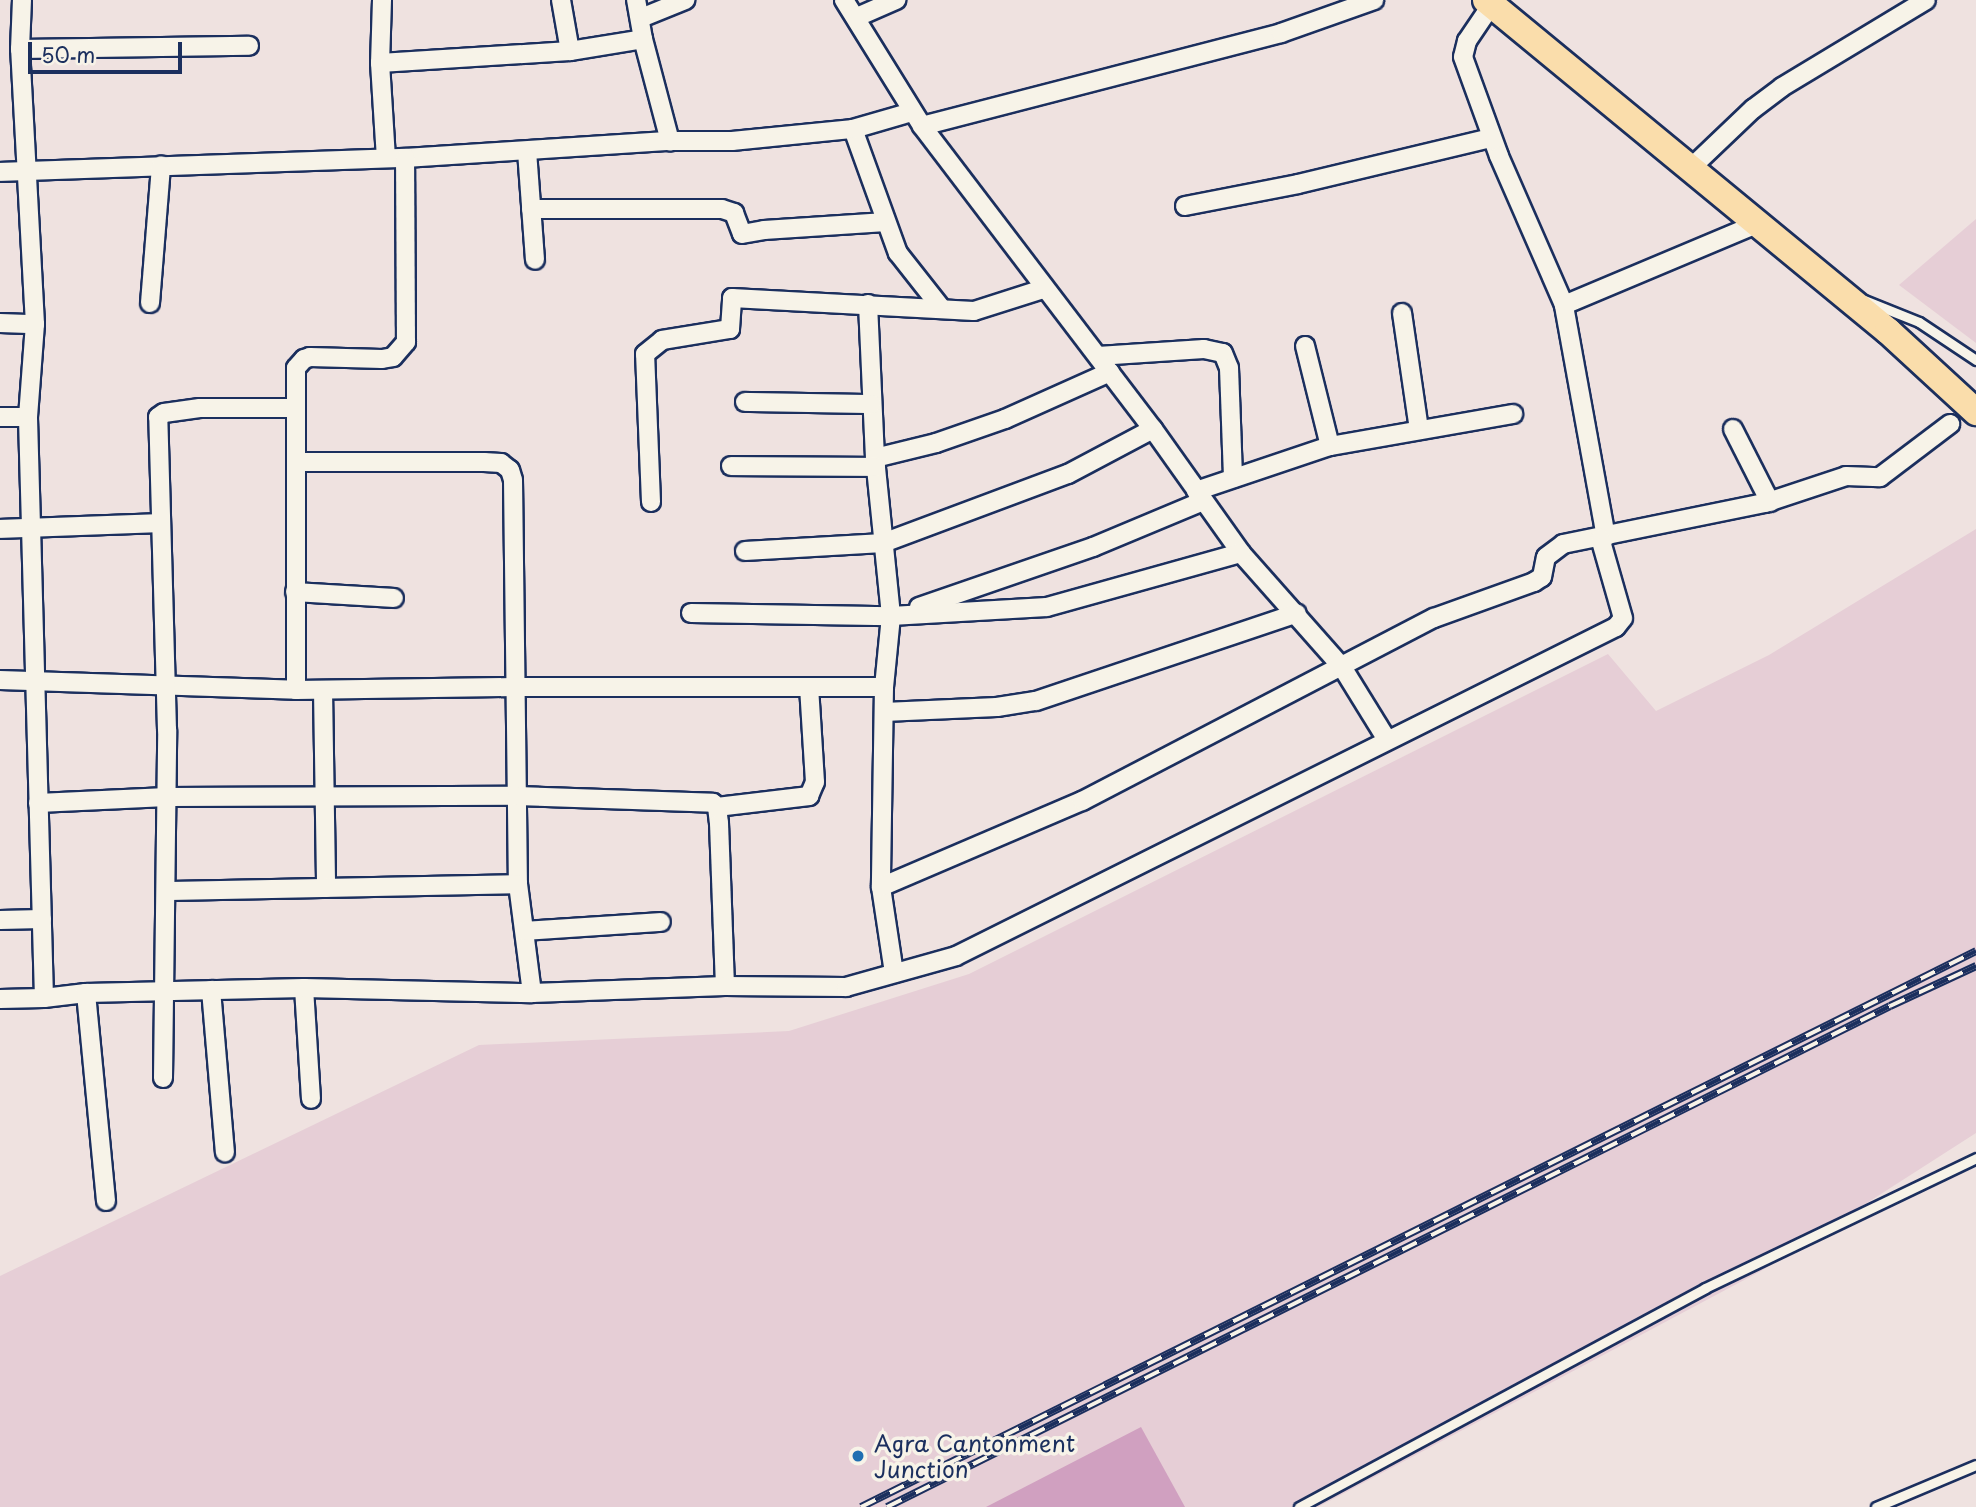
<!DOCTYPE html>
<style>
body{margin:0}
#map{position:relative;width:1976px;height:1507px;overflow:hidden;background:#efe2e0;font-family:"Playpen Sans",sans-serif}
div>[style]{position:absolute}
.built>*{inset:0;background:#e6ced6}
.building>*{inset:0;background:#d0a0c0}
.roads{filter:drop-shadow(2px 0 #1b2f5e) drop-shadow(-2px 0 #1b2f5e) drop-shadow(0 2px #1b2f5e) drop-shadow(0 -2px #1b2f5e)}
.lane>*{height:9px;margin:-4.5px;padding:0 4.5px;transform-origin:4.5px;border-radius:4.5px;background:#f7f3e8}
.street>*{height:18px;margin:-9px;padding:0 9px;transform-origin:9px;border-radius:9px;background:#f7f3e8}
.primary>*{height:26px;margin:-13px;padding:0 13px;transform-origin:13px;border-radius:13px;background:#faddab}
.rail>*{height:8px;margin-top:-4px;transform-origin:0;background:repeating-linear-gradient(90deg,#f7f3e8 0 16px,#1b2f5e 0 32px);box-sizing:border-box;border-block:2px solid #1b2f5e}
.dots>*{width:19px;height:19px;translate:-50% -50%;box-sizing:border-box;border:4px solid #f7f3e8;border-radius:50%}
span{translate:-50% -50%;white-space:nowrap;text-align:center;line-height:1.15;-webkit-text-stroke:7px #f7f3e8;paint-order:stroke}
.poi-label{font-size:23px;color:#1b2f5e}
.left{translate:0 -50%;text-align:left}
.scale{position:absolute;left:28px;top:42px;width:154px;height:32px;box-sizing:border-box;border:4px solid #1b2f5e;border-top:0;padding-left:9px;font-size:21px;line-height:24px;white-space:nowrap;color:#1b2f5e;-webkit-text-stroke:5px #f7f3e8;paint-order:stroke}
</style>
<div id="map">
<div class="built">
<i style="clip-path:polygon(1976px 219px,1976px 343px,1899px 285px)"></i>
<i style="clip-path:polygon(1976px 529px,1976px 1133px,1761px 1271px,1318px 1507px,0 1507px,0 1276px,479px 1045px,789px 1031px,969px 974px,1608px 654px,1656px 711px,1769px 655px)"></i>
</div>
<div class="building">
<i style="clip-path:polygon(1141px 1427px,1185px 1507px,986px 1507px)"></i>
</div>
<div class="roads">
<div class="lane">
<i style="left:1864px;top:300px;width:59px;rotate:21.8deg"></i>
<i style="left:1919px;top:322px;width:69px;rotate:33.7deg"></i>
<i style="left:1299px;top:1507px;width:461px;rotate:-28.3deg"></i>
<i style="left:1705px;top:1288px;width:301px;rotate:-25.6deg"></i>
<i style="left:1876px;top:1507px;width:108px;rotate:-22.8deg"></i>
</div>
<div class="street">
<i style="left:382px;top:0;width:63px;rotate:91.8deg"></i>
<i style="left:380px;top:63px;width:95px;rotate:86.4deg"></i>
<i style="left:561px;top:0;width:52px;rotate:80deg"></i>
<i style="left:570px;top:51px;width:74px;rotate:-9.3deg"></i>
<i style="left:643px;top:39px;width:40px;rotate:-100deg"></i>
<i style="left:844px;top:0;width:148px;rotate:58.2deg"></i>
<i style="left:922px;top:126px;width:381px;rotate:52.7deg"></i>
<i style="left:1153px;top:429px;width:152px;rotate:54.6deg"></i>
<i style="left:1241px;top:553px;width:152px;rotate:48.5deg"></i>
<i style="left:1342px;top:667px;width:86px;rotate:58.3deg"></i>
<i style="left:1492px;top:4px;width:45px;rotate:124deg"></i>
<i style="left:1467px;top:41px;width:16px;rotate:104deg"></i>
<i style="left:1463px;top:57px;width:105px;rotate:70deg"></i>
<i style="left:1499px;top:156px;width:163px;rotate:66.4deg"></i>
<i style="left:857px;top:17px;width:43px;rotate:-23.6deg"></i>
<i style="left:641px;top:18px;width:48px;rotate:-22.2deg"></i>
<i style="left:643px;top:39px;width:106px;rotate:75.2deg"></i>
<i style="left:20px;top:49px;width:229px;rotate:-0.8deg"></i>
<i style="left:380px;top:63px;width:190px;rotate:-3.6deg"></i>
<i style="left:922px;top:126px;width:371px;rotate:-14.5deg"></i>
<i style="left:1281px;top:33px;width:99px;rotate:-19.5deg"></i>
<i style="left:853px;top:129px;width:132px;rotate:70.1deg"></i>
<i style="left:898px;top:253px;width:71px;rotate:51.8deg"></i>
<i style="left:527px;top:151px;width:109px;rotate:85.8deg"></i>
<i style="left:1692px;top:167px;width:84px;rotate:-43.6deg"></i>
<i style="left:1753px;top:109px;width:36px;rotate:-37deg"></i>
<i style="left:1782px;top:87px;width:168px;rotate:-31.1deg"></i>
<i style="left:0;top:172px;width:405px;rotate:-2deg"></i>
<i style="left:405px;top:158px;width:266px;rotate:-3.7deg"></i>
<i style="left:670px;top:141px;width:62px"></i>
<i style="left:732px;top:141px;width:122px;rotate:-5.7deg"></i>
<i style="left:853px;top:129px;width:61px;rotate:-16.1deg"></i>
<i style="left:1185px;top:206px;width:115px;rotate:-11deg"></i>
<i style="left:1298px;top:184px;width:198px;rotate:-13.4deg"></i>
<i style="left:531px;top:209px;width:191px"></i>
<i style="left:722px;top:209px;width:13px;rotate:18deg"></i>
<i style="left:734px;top:213px;width:22px;rotate:69deg"></i>
<i style="left:742px;top:234px;width:22px;rotate:-10deg"></i>
<i style="left:764px;top:230px;width:122px;rotate:-3.8deg"></i>
<i style="left:150px;top:303px;width:138px;rotate:-85.4deg"></i>
<i style="left:868px;top:304px;width:154px;rotate:87.4deg"></i>
<i style="left:875px;top:458px;width:159px;rotate:84.2deg"></i>
<i style="left:891px;top:616px;width:71px;rotate:95.6deg"></i>
<i style="left:884px;top:687px;width:200px;rotate:90.9deg"></i>
<i style="left:881px;top:887px;width:87px;rotate:81.4deg"></i>
<i style="left:1402px;top:313px;width:118px;rotate:81.7deg"></i>
<i style="left:0;top:323px;width:35px;rotate:2deg"></i>
<i style="left:1098px;top:356px;width:106px;rotate:-3.8deg"></i>
<i style="left:1204px;top:349px;width:19px;rotate:12deg"></i>
<i style="left:1223px;top:353px;width:16px;rotate:68deg"></i>
<i style="left:1229px;top:368px;width:110px;rotate:87.9deg"></i>
<i style="left:745px;top:402px;width:127px;rotate:0.9deg"></i>
<i style="left:0;top:417px;width:28px"></i>
<i style="left:1733px;top:429px;width:82px;rotate:63.1deg"></i>
<i style="left:1330px;top:446px;width:186px;rotate:-9.9deg"></i>
<i style="left:875px;top:458px;width:63px;rotate:-13.8deg"></i>
<i style="left:936px;top:443px;width:73px;rotate:-19.2deg"></i>
<i style="left:1005px;top:419px;width:115px;rotate:-24.1deg"></i>
<i style="left:296px;top:462px;width:188px"></i>
<i style="left:484px;top:462px;width:17px;rotate:3deg"></i>
<i style="left:501px;top:463px;width:11px;rotate:38deg"></i>
<i style="left:510px;top:470px;width:10px;rotate:73deg"></i>
<i style="left:513px;top:480px;width:404px;rotate:89.3deg"></i>
<i style="left:518px;top:884px;width:110px;rotate:82.7deg"></i>
<i style="left:731px;top:466px;width:145px;rotate:0.4deg"></i>
<i style="left:1196px;top:491px;width:141px;rotate:-18.6deg"></i>
<i style="left:1330px;top:446px;width:103px;rotate:-104deg"></i>
<i style="left:651px;top:502px;width:148px;rotate:-92.3deg"></i>
<i style="left:645px;top:354px;width:22px;rotate:-39deg"></i>
<i style="left:662px;top:340px;width:69px;rotate:-9.2deg"></i>
<i style="left:730px;top:329px;width:31px;rotate:-86deg"></i>
<i style="left:732px;top:298px;width:242px;rotate:3.1deg"></i>
<i style="left:974px;top:311px;width:72px;rotate:-17.7deg"></i>
<i style="left:0;top:529px;width:160px;rotate:-2.1deg"></i>
<i style="left:1606px;top:537px;width:236px;rotate:-100.3deg"></i>
<i style="left:1564px;top:305px;width:209px;rotate:-22.8deg"></i>
<i style="left:745px;top:551px;width:138px;rotate:-3.3deg"></i>
<i style="left:883px;top:543px;width:197px;rotate:-20.5deg"></i>
<i style="left:1068px;top:474px;width:96px;rotate:-27.9deg"></i>
<i style="left:295px;top:592px;width:99px;rotate:3.5deg"></i>
<i style="left:919px;top:607px;width:184px;rotate:-19deg"></i>
<i style="left:1093px;top:547px;width:119px;rotate:-22.7deg"></i>
<i style="left:691px;top:613px;width:200px;rotate:0.9deg"></i>
<i style="left:891px;top:616px;width:156px;rotate:-3.3deg"></i>
<i style="left:1047px;top:607px;width:201px;rotate:-15.6deg"></i>
<i style="left:0;top:680px;width:296px;rotate:1.9deg"></i>
<i style="left:296px;top:690px;width:220px;rotate:-0.8deg"></i>
<i style="left:516px;top:687px;width:368px"></i>
<i style="left:296px;top:690px;width:322px;rotate:-90deg"></i>
<i style="left:296px;top:368px;width:12px;rotate:-48deg"></i>
<i style="left:304px;top:359px;width:6px;rotate:-18deg"></i>
<i style="left:310px;top:357px;width:72px;rotate:1.6deg"></i>
<i style="left:382px;top:359px;width:11px;rotate:-10deg"></i>
<i style="left:393px;top:357px;width:20px;rotate:-49deg"></i>
<i style="left:406px;top:342px;width:184px;rotate:-90.3deg"></i>
<i style="left:323px;top:690px;width:198px;rotate:89.1deg"></i>
<i style="left:884px;top:712px;width:113px;rotate:-2.5deg"></i>
<i style="left:997px;top:707px;width:39px;rotate:-9deg"></i>
<i style="left:1036px;top:701px;width:275px;rotate:-18.6deg"></i>
<i style="left:38px;top:803px;width:129px;rotate:-2.7deg"></i>
<i style="left:167px;top:797px;width:350px;rotate:-0.2deg"></i>
<i style="left:517px;top:796px;width:196px;rotate:2deg"></i>
<i style="left:713px;top:803px;width:6px;rotate:45deg"></i>
<i style="left:717px;top:807px;width:16px;rotate:83deg"></i>
<i style="left:719px;top:823px;width:163px;rotate:87.9deg"></i>
<i style="left:717px;top:807px;width:93px;rotate:-6.8deg"></i>
<i style="left:809px;top:796px;width:15px;rotate:-67deg"></i>
<i style="left:815px;top:782px;width:95px;rotate:-93.6deg"></i>
<i style="left:881px;top:887px;width:219px;rotate:-23.2deg"></i>
<i style="left:1082px;top:801px;width:397px;rotate:-27.5deg"></i>
<i style="left:1434px;top:618px;width:106px;rotate:-19.8deg"></i>
<i style="left:1534px;top:582px;width:9px;rotate:-32deg"></i>
<i style="left:1542px;top:577px;width:20px;rotate:-79deg"></i>
<i style="left:1546px;top:557px;width:21px;rotate:-37deg"></i>
<i style="left:1563px;top:544px;width:206px;rotate:-11.5deg"></i>
<i style="left:1765px;top:503px;width:85px;rotate:-18.4deg"></i>
<i style="left:1846px;top:476px;width:34px;rotate:2deg"></i>
<i style="left:1880px;top:477px;width:88px;rotate:-37.1deg"></i>
<i style="left:166px;top:891px;width:352px;rotate:-1.1deg"></i>
<i style="left:0;top:920px;width:42px;rotate:-1.4deg"></i>
<i style="left:525px;top:931px;width:136px;rotate:-3.8deg"></i>
<i style="left:304px;top:988px;width:111px;rotate:86.4deg"></i>
<i style="left:211px;top:990px;width:163px;rotate:85.1deg"></i>
<i style="left:44px;top:998px;width:42px;rotate:-6.8deg"></i>
<i style="left:0;top:999px;width:44px;rotate:-1.3deg"></i>
<i style="left:44px;top:998px;width:581px;rotate:-91.58deg"></i>
<i style="left:28px;top:417px;width:93px;rotate:-85.7deg"></i>
<i style="left:35px;top:324px;width:275px;rotate:-93.1deg"></i>
<i style="left:20px;top:49px;width:49px;rotate:-87.7deg"></i>
<i style="left:163px;top:1078px;width:348px;rotate:-89.3deg"></i>
<i style="left:167px;top:730px;width:313px;rotate:-91.6deg"></i>
<i style="left:158px;top:417px;width:7px;rotate:-34deg"></i>
<i style="left:164px;top:413px;width:36px;rotate:-8deg"></i>
<i style="left:200px;top:408px;width:96px"></i>
<i style="left:106px;top:1201px;width:209px;rotate:-95.5deg"></i>
<i style="left:86px;top:993px;width:218px;rotate:-1.3deg"></i>
<i style="left:304px;top:988px;width:228px;rotate:1.3deg"></i>
<i style="left:532px;top:993px;width:193px;rotate:-2.1deg"></i>
<i style="left:725px;top:986px;width:121px;rotate:0.5deg"></i>
<i style="left:846px;top:987px;width:114px;rotate:-15.7deg"></i>
<i style="left:956px;top:956px;width:737px;rotate:-26.5deg"></i>
<i style="left:1616px;top:627px;width:11px;rotate:-52deg"></i>
<i style="left:1623px;top:618px;width:83px;rotate:-106deg"></i>
</div>
<div class="primary">
<i style="left:1486px;top:0;width:521px;rotate:39.47deg"></i>
<i style="left:1888px;top:331px;width:120px;rotate:42.6deg"></i>
</div>
</div>
<div class="rail">
<i style="left:861px;top:1507px;width:1246px;rotate:-26.5deg"></i>
<i style="left:887px;top:1507px;width:1121px;rotate:-26.54deg"></i>
<i style="left:1890px;top:1006px;width:95px;rotate:-24.9deg"></i>
</div>
<div class="dots">
<i style="left:858px;top:1456px;background:#1f6fb2"></i>
</div>
<div class="poi-label">
<span class="left" style="left:874px;top:1456px">Agra Cantonment<br>Junction</span>
</div>
<div class="scale">50 m</div>
</div>
